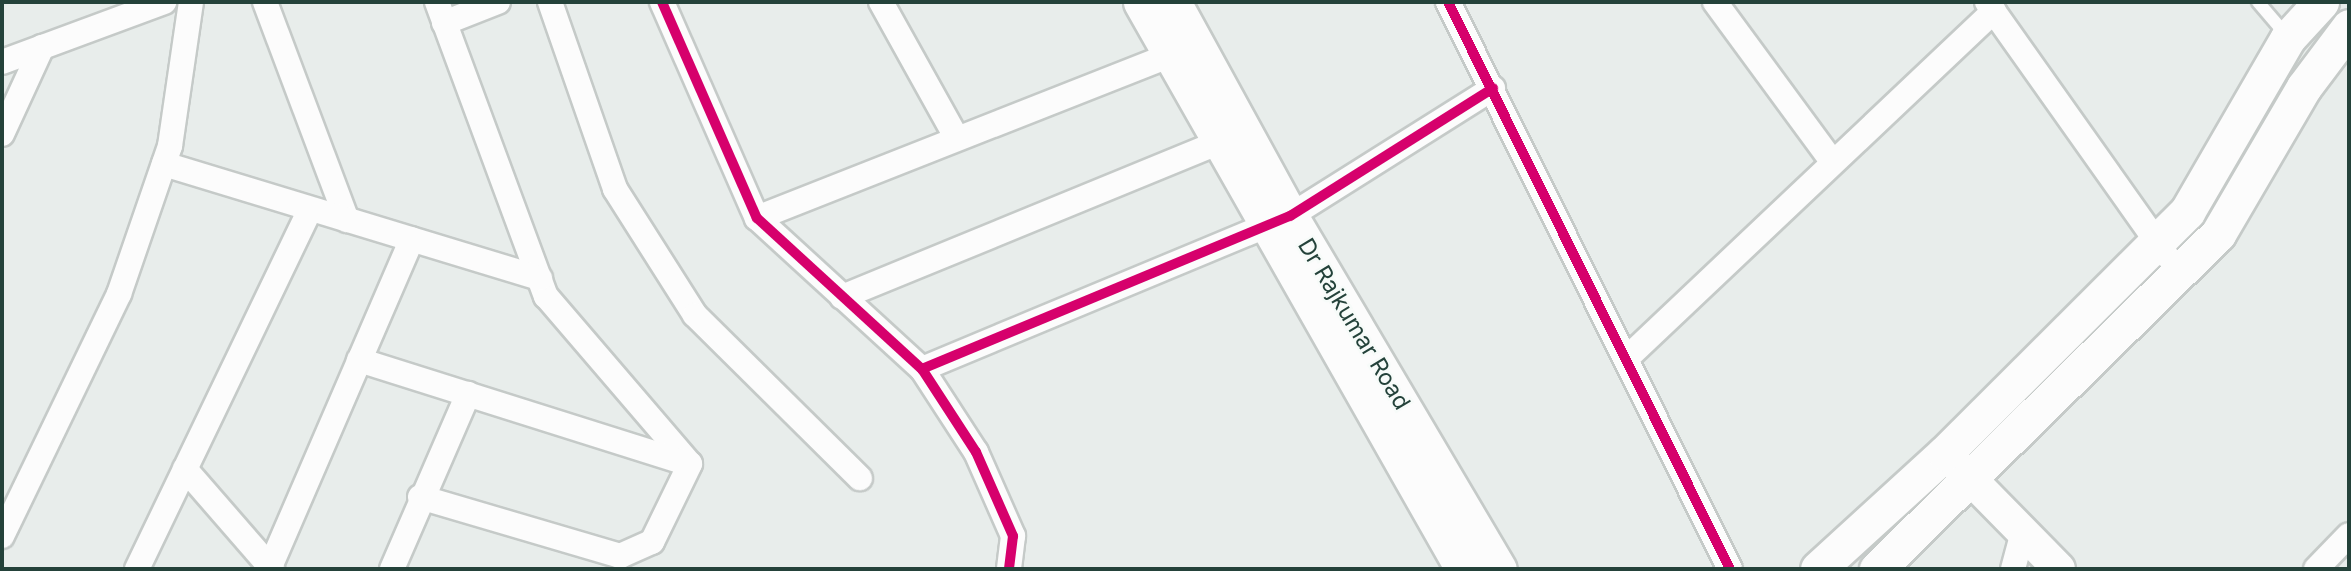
<!DOCTYPE html>
<style>
body{margin:0}
#map{position:relative;width:2351px;height:571px;overflow:hidden;background:#e8edeb;font-family:Inter,sans-serif}
div>[style]{position:absolute}
.roads{filter:drop-shadow(2px 0 #c5cac8) drop-shadow(-2px 0 #c5cac8) drop-shadow(0 2px #c5cac8) drop-shadow(0 -2px #c5cac8)}
.service>*{height:12px;margin:-6px;padding:0 6px;transform-origin:6px;border-radius:6px;background:#fcfcfc}
.minor>*{height:24px;margin:-12px;padding:0 12px;transform-origin:12px;border-radius:12px;background:#fcfcfc}
.tertiary>*{height:32px;margin:-16px;padding:0 16px;transform-origin:16px;border-radius:16px;background:#fcfcfc}
.secondary>*{height:35px;margin:-17.5px;padding:0 17.5px;transform-origin:17.5px;border-radius:17.5px;background:#fcfcfc}
.cycleway>*{height:10px;margin:-5px;padding:0 5px;transform-origin:5px;border-radius:5px;background:#d6006c}
span{translate:-50% -50%;white-space:nowrap;text-align:center;line-height:1.15;-webkit-text-stroke:5px #f7fbf9;paint-order:stroke}
.street-label{font-size:23px;color:#24423a}
.frame{position:absolute;inset:0;border:4px solid #24423a;pointer-events:none}
</style>
<div id="map">
<div class="roads">
<div class="service">
<i style="left:2258px;top:2px;width:46px;rotate:49.4deg"></i>
</div>
<div class="minor">
<i style="left:265px;top:2px;width:233px;rotate:69.4deg"></i>
<i style="left:437px;top:2px;width:314px;rotate:69.7deg"></i>
<i style="left:546px;top:296px;width:221px;rotate:49.4deg"></i>
<i style="left:550px;top:2px;width:198px;rotate:70.8deg"></i>
<i style="left:615px;top:189px;width:149px;rotate:57.6deg"></i>
<i style="left:695px;top:315px;width:232px;rotate:44.7deg"></i>
<i style="left:662px;top:2px;width:236px;rotate:66.3deg"></i>
<i style="left:757px;top:218px;width:224px;rotate:42.5deg"></i>
<i style="left:922px;top:369px;width:99px;rotate:57deg"></i>
<i style="left:976px;top:452px;width:92px;rotate:66.2deg"></i>
<i style="left:1013px;top:536px;width:33px;rotate:97deg"></i>
<i style="left:881px;top:2px;width:154px;rotate:60.9deg"></i>
<i style="left:1448px;top:2px;width:633px;rotate:63.56deg"></i>
<i style="left:1715px;top:2px;width:197px;rotate:53.7deg"></i>
<i style="left:1987px;top:2px;width:310px;rotate:54.7deg"></i>
<i style="left:444px;top:23px;width:58px;rotate:-21.3deg"></i>
<i style="left:2px;top:62px;width:173px;rotate:-20.3deg"></i>
<i style="left:2px;top:134px;width:96px;rotate:-65.3deg"></i>
<i style="left:164px;top:164px;width:393px;rotate:16.9deg"></i>
<i style="left:757px;top:218px;width:444px;rotate:-21.5deg"></i>
<i style="left:842px;top:297px;width:406px;rotate:-22.3deg"></i>
<i style="left:1627px;top:358px;width:505px;rotate:-43.4deg"></i>
<i style="left:359px;top:360px;width:346px;rotate:17.5deg"></i>
<i style="left:922px;top:369px;width:399px;rotate:-22.6deg"></i>
<i style="left:1290px;top:216px;width:240px;rotate:-32.2deg"></i>
<i style="left:185px;top:469px;width:133px;rotate:49deg"></i>
<i style="left:420px;top:497px;width:209px;rotate:16.4deg"></i>
<i style="left:620px;top:556px;width:35px;rotate:-24deg"></i>
<i style="left:652px;top:542px;width:87px;rotate:-64deg"></i>
<i style="left:2px;top:536px;width:269px;rotate:-64.2deg"></i>
<i style="left:119px;top:294px;width:157px;rotate:-71deg"></i>
<i style="left:170px;top:146px;width:146px;rotate:-81.7deg"></i>
<i style="left:270px;top:567px;width:357px;rotate:-66.6deg"></i>
<i style="left:137px;top:569px;width:399px;rotate:-64.3deg"></i>
<i style="left:392px;top:569px;width:191px;rotate:-66.5deg"></i>
<i style="left:2013px;top:569px;width:38px;rotate:-75deg"></i>
<i style="left:2316px;top:569px;width:47px;rotate:-45.9deg"></i>
</div>
<div class="tertiary">
<i style="left:1953px;top:461px;width:151px;rotate:45.5deg"></i>
</div>
<div class="secondary">
<i style="left:1141px;top:2px;width:652px;rotate:60.41deg"></i>
<i style="left:1173px;top:2px;width:244px;rotate:61.3deg"></i>
<i style="left:1290px;top:216px;width:410px;rotate:59.4deg"></i>
<i style="left:1818px;top:569px;width:172px;rotate:-42.4deg"></i>
<i style="left:1945px;top:453px;width:342px;rotate:-44.9deg"></i>
<i style="left:2187px;top:212px;width:201px;rotate:-59.9deg"></i>
<i style="left:2288px;top:38px;width:49px;rotate:-47.5deg"></i>
<i style="left:1877px;top:569px;width:478px;rotate:-44.5deg"></i>
<i style="left:2218px;top:234px;width:170px;rotate:-59.7deg"></i>
<i style="left:2304px;top:87px;width:75px;rotate:-53.1deg"></i>
</div>
</div>
<div class="cycleway">
<i style="left:662px;top:2px;width:236px;rotate:66.3deg"></i>
<i style="left:757px;top:218px;width:224px;rotate:42.5deg"></i>
<i style="left:922px;top:369px;width:99px;rotate:57deg"></i>
<i style="left:976px;top:452px;width:92px;rotate:66.2deg"></i>
<i style="left:1013px;top:536px;width:33px;rotate:97deg"></i>
<i style="left:1448px;top:2px;width:633px;rotate:63.56deg"></i>
<i style="left:922px;top:369px;width:399px;rotate:-22.6deg"></i>
<i style="left:1290px;top:216px;width:240px;rotate:-32.2deg"></i>
</div>
<div class="street-label">
<span style="left:1354px;top:324px;rotate:59deg">Dr Rajkumar Road</span>
</div>
<div class="frame"></div>
</div>
